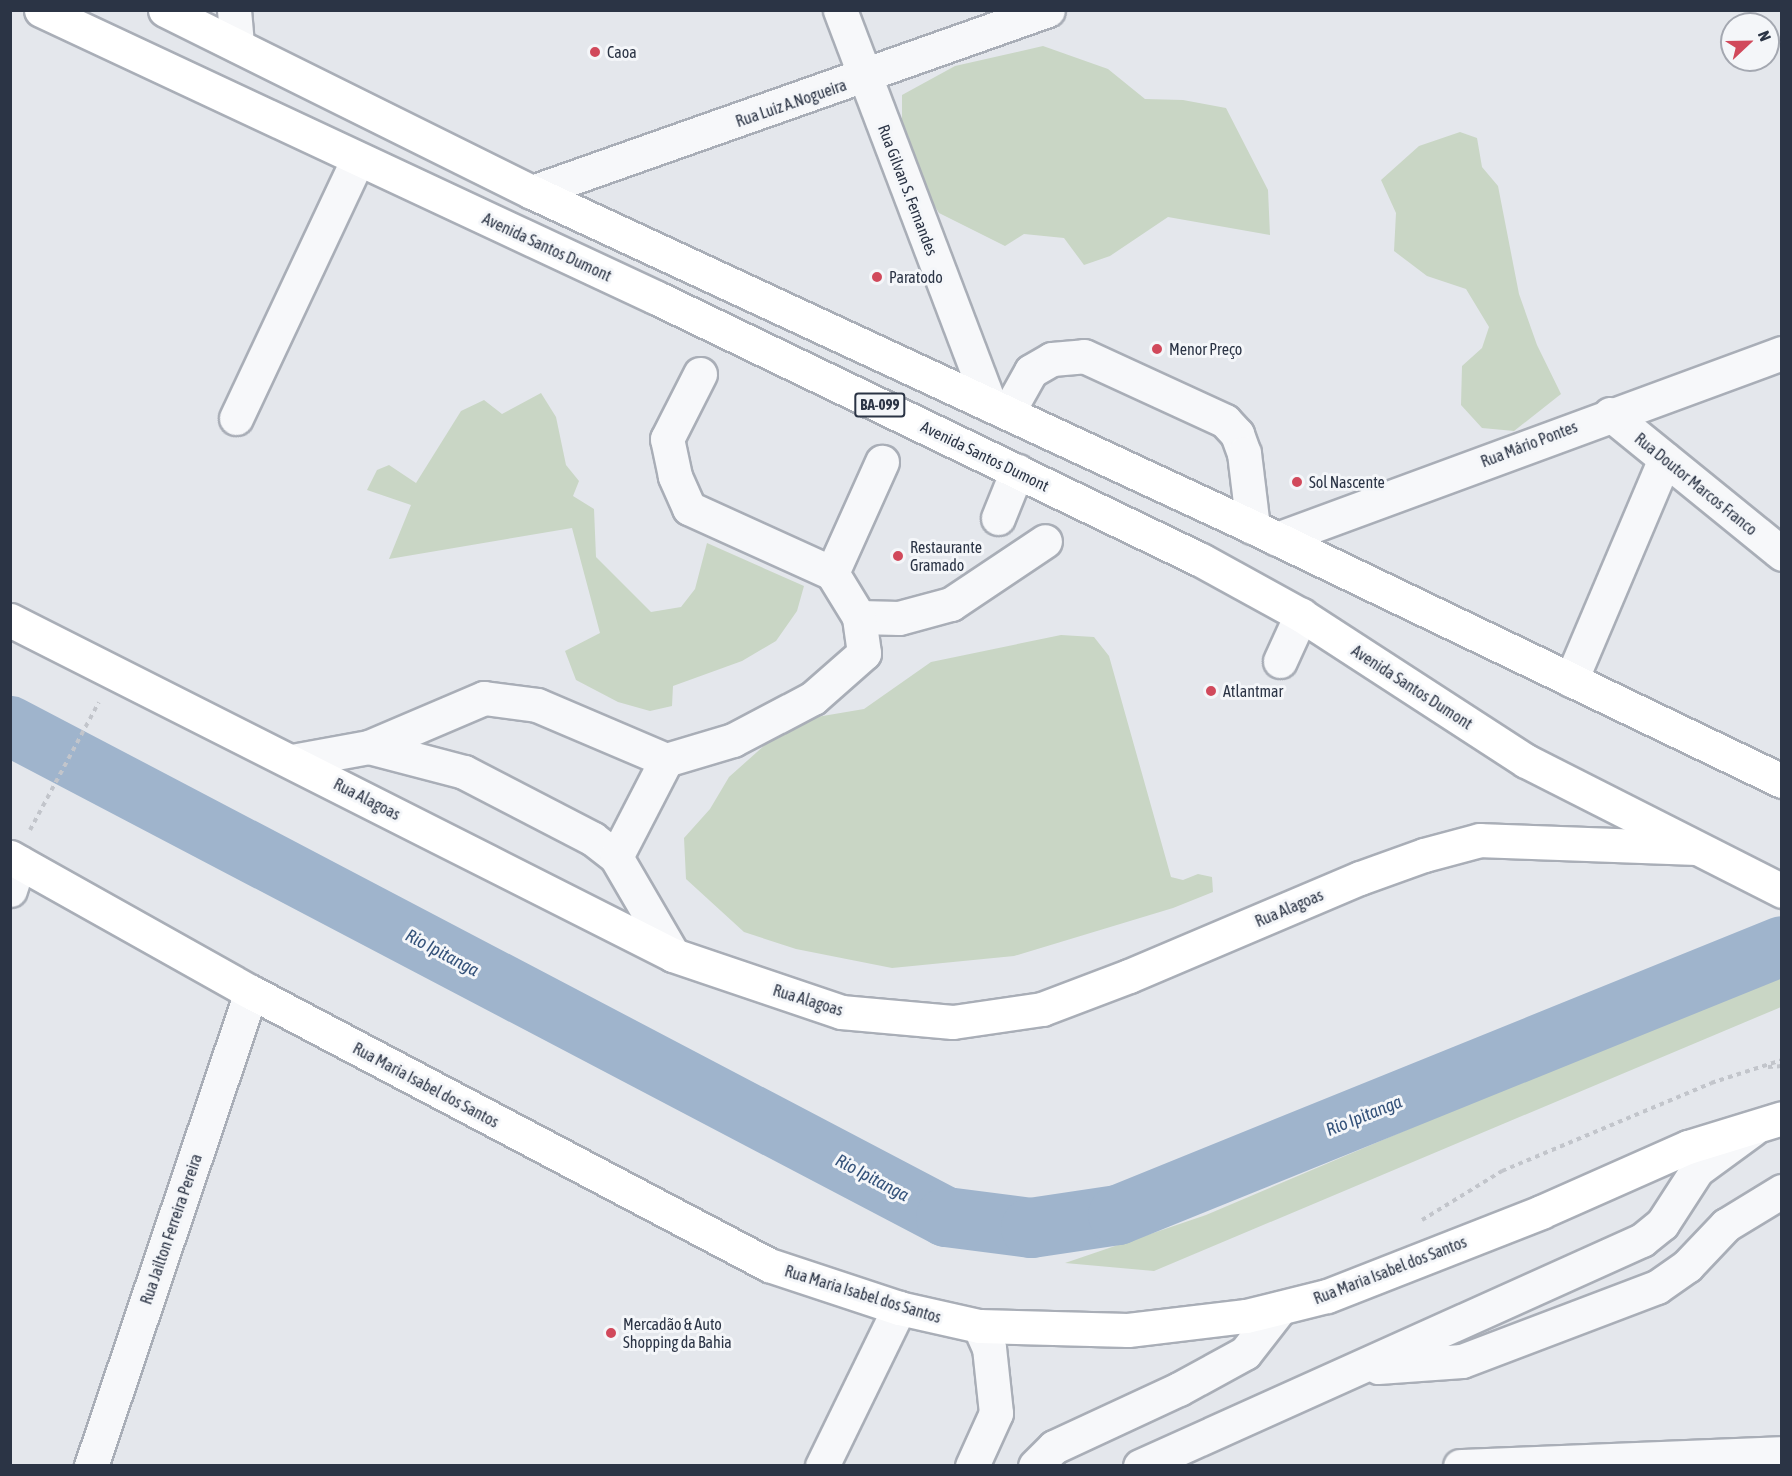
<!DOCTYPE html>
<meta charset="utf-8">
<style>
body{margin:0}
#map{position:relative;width:1792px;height:1476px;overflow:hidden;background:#e4e7ec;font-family:"Asap Condensed",sans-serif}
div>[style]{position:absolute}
.green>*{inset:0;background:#c9d6c5}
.river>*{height:60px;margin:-30px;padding:0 30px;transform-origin:30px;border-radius:30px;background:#9fb4cc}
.path>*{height:4px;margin-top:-2px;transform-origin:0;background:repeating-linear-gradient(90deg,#c2c5cb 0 4.5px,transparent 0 9px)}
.roads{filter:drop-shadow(2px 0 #a9aeb7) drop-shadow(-2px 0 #a9aeb7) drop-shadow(0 2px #a9aeb7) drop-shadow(0 -2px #a9aeb7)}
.minor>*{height:33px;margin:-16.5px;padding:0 16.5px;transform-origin:16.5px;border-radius:16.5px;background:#f7f8fa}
.major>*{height:33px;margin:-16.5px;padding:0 16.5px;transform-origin:16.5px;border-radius:16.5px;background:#fff}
.highway>*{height:33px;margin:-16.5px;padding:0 16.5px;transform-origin:16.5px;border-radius:16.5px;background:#fff}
.dots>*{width:16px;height:16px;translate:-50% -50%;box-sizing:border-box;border:3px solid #f4f6f9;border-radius:50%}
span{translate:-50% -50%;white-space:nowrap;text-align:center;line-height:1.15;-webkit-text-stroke:6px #f4f6f9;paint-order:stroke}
.shield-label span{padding:2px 4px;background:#f4f6f9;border:2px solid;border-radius:4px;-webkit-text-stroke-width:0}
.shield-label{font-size:15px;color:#2b3445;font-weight:700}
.poi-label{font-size:16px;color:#2b3445}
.left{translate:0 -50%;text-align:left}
.street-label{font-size:16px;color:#2b3445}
.water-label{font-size:18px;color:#34527a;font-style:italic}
.frame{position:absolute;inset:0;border:12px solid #2b3445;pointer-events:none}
.north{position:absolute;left:1720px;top:12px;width:60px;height:60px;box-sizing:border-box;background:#f4f6f9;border:2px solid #a4a8b1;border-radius:50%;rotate:68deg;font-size:16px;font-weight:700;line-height:24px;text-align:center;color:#2b3445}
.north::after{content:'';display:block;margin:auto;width:21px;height:27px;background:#d1495b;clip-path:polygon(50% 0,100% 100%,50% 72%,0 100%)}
</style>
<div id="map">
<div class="green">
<i style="clip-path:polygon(1043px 46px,1108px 69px,1145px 99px,1183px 100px,1226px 108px,1268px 190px,1270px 235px,1168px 217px,1110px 256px,1084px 265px,1064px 238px,1024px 234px,1005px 246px,939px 213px,922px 186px,902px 134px,902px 95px,955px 66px)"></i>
<i style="clip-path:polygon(1460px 132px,1477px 138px,1482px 167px,1498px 186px,1519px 294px,1537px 345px,1561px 394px,1514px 431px,1482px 428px,1461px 405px,1462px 366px,1482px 348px,1489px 327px,1466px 289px,1427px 276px,1394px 251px,1396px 213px,1381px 180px,1419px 146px)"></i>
<i style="clip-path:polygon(541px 393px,556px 417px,566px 465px,579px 481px,573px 496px,594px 509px,596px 557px,651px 612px,681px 607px,695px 589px,707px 543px,804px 586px,797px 611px,776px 641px,742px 661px,673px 686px,672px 706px,650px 711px,618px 702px,576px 680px,565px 651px,600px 633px,572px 528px,389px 559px,411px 505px,367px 490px,377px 470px,389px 465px,416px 483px,461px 411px,484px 400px,502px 414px)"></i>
<i style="clip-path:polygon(1061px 635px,1094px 637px,1109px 656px,1171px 877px,1183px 880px,1198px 874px,1212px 877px,1213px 892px,1173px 908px,1014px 956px,892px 968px,796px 949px,744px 932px,686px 879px,684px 838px,710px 809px,729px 777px,766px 744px,805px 719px,864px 709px,931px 662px)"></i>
<i style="clip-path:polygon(1781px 971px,1781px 1007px,1154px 1271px,1065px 1263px,1206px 1215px)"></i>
</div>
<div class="river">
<i style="left:10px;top:726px;width:1057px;rotate:27.68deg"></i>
<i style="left:946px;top:1217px;width:86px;rotate:7.4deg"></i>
<i style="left:1031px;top:1228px;width:88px;rotate:-8.5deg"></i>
<i style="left:1118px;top:1215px;width:716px;rotate:-22.05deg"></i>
</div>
<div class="path">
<i style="left:30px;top:830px;width:145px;rotate:-61.7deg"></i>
<i style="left:1768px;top:1067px;width:14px;rotate:-4deg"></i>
<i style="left:1422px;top:1220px;width:94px;rotate:-31.5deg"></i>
<i style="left:1502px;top:1171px;width:227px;rotate:-22.8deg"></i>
<i style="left:1711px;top:1083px;width:75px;rotate:-17.9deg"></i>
</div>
<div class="roads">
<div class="minor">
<i style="left:234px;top:10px;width:35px;rotate:85deg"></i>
<i style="left:840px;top:10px;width:422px;rotate:69.2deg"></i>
<i style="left:532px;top:192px;width:547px;rotate:-19.43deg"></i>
<i style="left:1008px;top:412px;width:47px;rotate:-60.7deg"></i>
<i style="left:1031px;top:371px;width:24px;rotate:-30deg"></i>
<i style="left:1052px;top:359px;width:32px;rotate:-5deg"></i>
<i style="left:1084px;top:356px;width:155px;rotate:24.7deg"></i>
<i style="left:1225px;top:421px;width:18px;rotate:47deg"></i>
<i style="left:1237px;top:434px;width:20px;rotate:70deg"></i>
<i style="left:1244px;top:453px;width:75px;rotate:83.1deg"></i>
<i style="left:1610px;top:414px;width:222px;rotate:39.1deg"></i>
<i style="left:236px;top:418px;width:286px;rotate:-64.8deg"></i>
<i style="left:998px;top:518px;width:51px;rotate:-68deg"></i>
<i style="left:1277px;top:539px;width:538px;rotate:-20.22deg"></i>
<i style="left:832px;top:573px;width:122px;rotate:-65.8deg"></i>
<i style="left:859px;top:617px;width:40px;rotate:1.4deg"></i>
<i style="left:899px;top:618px;width:54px;rotate:-15.1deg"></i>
<i style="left:951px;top:604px;width:113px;rotate:-33.8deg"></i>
<i style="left:1280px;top:661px;width:51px;rotate:-65.5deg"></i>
<i style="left:1571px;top:680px;width:240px;rotate:-67deg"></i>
<i style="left:369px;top:747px;width:125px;rotate:-23.1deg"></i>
<i style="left:484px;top:698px;width:53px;rotate:7.5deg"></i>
<i style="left:537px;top:705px;width:140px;rotate:23.1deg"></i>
<i style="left:666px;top:760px;width:70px;rotate:-16.6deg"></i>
<i style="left:733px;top:740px;width:90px;rotate:-27.7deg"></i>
<i style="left:813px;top:698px;width:68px;rotate:-41.4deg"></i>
<i style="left:864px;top:653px;width:36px;rotate:-98deg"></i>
<i style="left:859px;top:617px;width:52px;rotate:-121.5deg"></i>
<i style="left:832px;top:573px;width:157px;rotate:-155.6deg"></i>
<i style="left:689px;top:508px;width:35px;rotate:-114deg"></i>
<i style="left:675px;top:476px;width:38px;rotate:-102deg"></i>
<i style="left:667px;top:439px;width:73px;rotate:-63.1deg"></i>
<i style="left:292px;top:761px;width:78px;rotate:-10.3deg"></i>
<i style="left:369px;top:747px;width:98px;rotate:14.7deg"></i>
<i style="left:464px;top:772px;width:145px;rotate:27.4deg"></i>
<i style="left:593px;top:839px;width:29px;rotate:38deg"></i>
<i style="left:616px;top:857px;width:113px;rotate:59.8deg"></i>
<i style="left:616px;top:857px;width:109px;rotate:-62.7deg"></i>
<i style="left:10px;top:890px;width:29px;rotate:-72deg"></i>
<i style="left:1378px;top:1367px;width:84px;rotate:-4.1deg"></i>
<i style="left:1462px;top:1361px;width:209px;rotate:-20.8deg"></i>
<i style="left:1657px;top:1287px;width:37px;rotate:-35deg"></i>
<i style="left:1687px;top:1266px;width:57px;rotate:-46.4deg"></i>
<i style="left:1726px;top:1225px;width:66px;rotate:-31.3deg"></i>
<i style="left:91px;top:1466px;width:500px;rotate:-71.35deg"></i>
<i style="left:822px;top:1466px;width:176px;rotate:-64deg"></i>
<i style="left:972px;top:1466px;width:58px;rotate:-65.6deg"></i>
<i style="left:996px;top:1413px;width:65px;rotate:-96.1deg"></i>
<i style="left:989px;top:1348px;width:24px;rotate:-114deg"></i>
<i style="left:1035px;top:1466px;width:27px;rotate:-45deg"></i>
<i style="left:1054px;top:1447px;width:138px;rotate:-24.9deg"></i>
<i style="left:1179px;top:1389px;width:75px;rotate:-28.6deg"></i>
<i style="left:1245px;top:1353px;width:57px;rotate:-52.1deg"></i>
<i style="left:1140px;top:1466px;width:551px;rotate:-24.24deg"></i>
<i style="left:1642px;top:1240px;width:26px;rotate:-39deg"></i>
<i style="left:1662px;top:1224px;width:64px;rotate:-57.1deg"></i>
<i style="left:1697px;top:1170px;width:69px;rotate:-36.2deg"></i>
<i style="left:1460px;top:1466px;width:322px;rotate:-2.3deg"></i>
</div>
<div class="major">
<i style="left:10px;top:620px;width:743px;rotate:26.81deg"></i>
<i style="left:673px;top:955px;width:177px;rotate:18.7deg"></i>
<i style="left:841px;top:1012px;width:112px;rotate:5.1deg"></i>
<i style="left:953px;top:1022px;width:90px;rotate:-8.3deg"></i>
<i style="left:1042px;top:1009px;width:93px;rotate:-20.8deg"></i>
<i style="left:1129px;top:976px;width:251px;rotate:-23deg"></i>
<i style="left:1360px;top:878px;width:68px;rotate:-19.8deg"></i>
<i style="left:1424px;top:855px;width:58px;rotate:-15deg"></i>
<i style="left:1480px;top:840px;width:214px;rotate:2.1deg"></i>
<i style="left:10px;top:857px;width:276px;rotate:29.3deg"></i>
<i style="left:251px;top:992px;width:586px;rotate:27.79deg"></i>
<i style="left:769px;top:1265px;width:137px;rotate:18.3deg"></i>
<i style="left:899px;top:1308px;width:82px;rotate:12.7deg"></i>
<i style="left:979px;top:1326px;width:149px;rotate:1.5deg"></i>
<i style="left:1128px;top:1330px;width:119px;rotate:-6.8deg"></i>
<i style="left:1246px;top:1316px;width:83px;rotate:-13.9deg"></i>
<i style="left:1327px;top:1296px;width:230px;rotate:-21.4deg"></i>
<i style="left:1541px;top:1212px;width:161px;rotate:-23.9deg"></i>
<i style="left:1688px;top:1147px;width:98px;rotate:-17.1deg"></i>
</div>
<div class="highway">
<i style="left:41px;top:10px;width:680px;rotate:25.06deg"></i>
<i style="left:657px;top:298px;width:604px;rotate:25.72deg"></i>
<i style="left:1201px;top:560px;width:114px;rotate:28.8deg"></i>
<i style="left:1301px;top:615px;width:268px;rotate:33deg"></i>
<i style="left:1526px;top:761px;width:287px;rotate:26.9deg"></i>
<i style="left:165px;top:10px;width:410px;rotate:26.4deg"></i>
<i style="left:532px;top:192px;width:795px;rotate:24.92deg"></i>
<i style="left:1253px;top:527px;width:587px;rotate:25.65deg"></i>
</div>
</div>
<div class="dots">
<i style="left:595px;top:52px;background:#d1495b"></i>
<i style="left:877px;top:277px;background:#d1495b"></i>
<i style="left:1157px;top:349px;background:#d1495b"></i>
<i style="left:1297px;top:482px;background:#d1495b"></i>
<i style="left:898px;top:556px;background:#d1495b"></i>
<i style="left:1211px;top:691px;background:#d1495b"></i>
<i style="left:611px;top:1333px;background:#d1495b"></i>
</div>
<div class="shield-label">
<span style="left:880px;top:405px">BA-099</span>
</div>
<div class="poi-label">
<span class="left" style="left:607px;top:52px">Caoa</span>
<span class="left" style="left:889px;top:277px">Paratodo</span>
<span class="left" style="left:1169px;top:349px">Menor Preço</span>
<span class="left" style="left:1309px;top:482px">Sol Nascente</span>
<span class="left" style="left:910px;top:556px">Restaurante<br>Gramado</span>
<span class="left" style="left:1223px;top:691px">Atlantmar</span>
<span class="left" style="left:623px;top:1333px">Mercadão &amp; Auto<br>Shopping da Bahia</span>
</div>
<div class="street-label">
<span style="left:791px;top:103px;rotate:-19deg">Rua Luiz A.Nogueira</span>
<span style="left:908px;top:190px;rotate:69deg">Rua Gilvan S. Fernandes</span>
<span style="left:547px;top:247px;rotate:25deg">Avenida Santos Dumont</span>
<span style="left:1529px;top:444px;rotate:-21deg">Rua Mário Pontes</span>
<span style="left:985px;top:456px;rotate:26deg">Avenida Santos Dumont</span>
<span style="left:1696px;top:484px;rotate:39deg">Rua Doutor Marcos Franco</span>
<span style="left:1412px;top:687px;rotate:33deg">Avenida Santos Dumont</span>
<span style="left:367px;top:799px;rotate:27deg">Rua Alagoas</span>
<span style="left:1289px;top:908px;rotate:-23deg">Rua Alagoas</span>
<span style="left:808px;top:1000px;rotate:17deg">Rua Alagoas</span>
<span style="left:426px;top:1085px;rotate:28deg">Rua Maria Isabel dos Santos</span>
<span style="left:171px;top:1229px;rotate:-71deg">Rua Jailton Ferreira Pereira</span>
<span style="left:1390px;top:1270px;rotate:-21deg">Rua Maria Isabel dos Santos</span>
<span style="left:863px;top:1294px;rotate:17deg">Rua Maria Isabel dos Santos</span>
</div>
<div class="water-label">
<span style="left:442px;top:953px;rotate:28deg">Rio Ipitanga</span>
<span style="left:1364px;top:1116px;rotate:-22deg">Rio Ipitanga</span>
<span style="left:872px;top:1178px;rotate:28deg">Rio Ipitanga</span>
</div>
<div class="frame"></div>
<div class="north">N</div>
</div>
